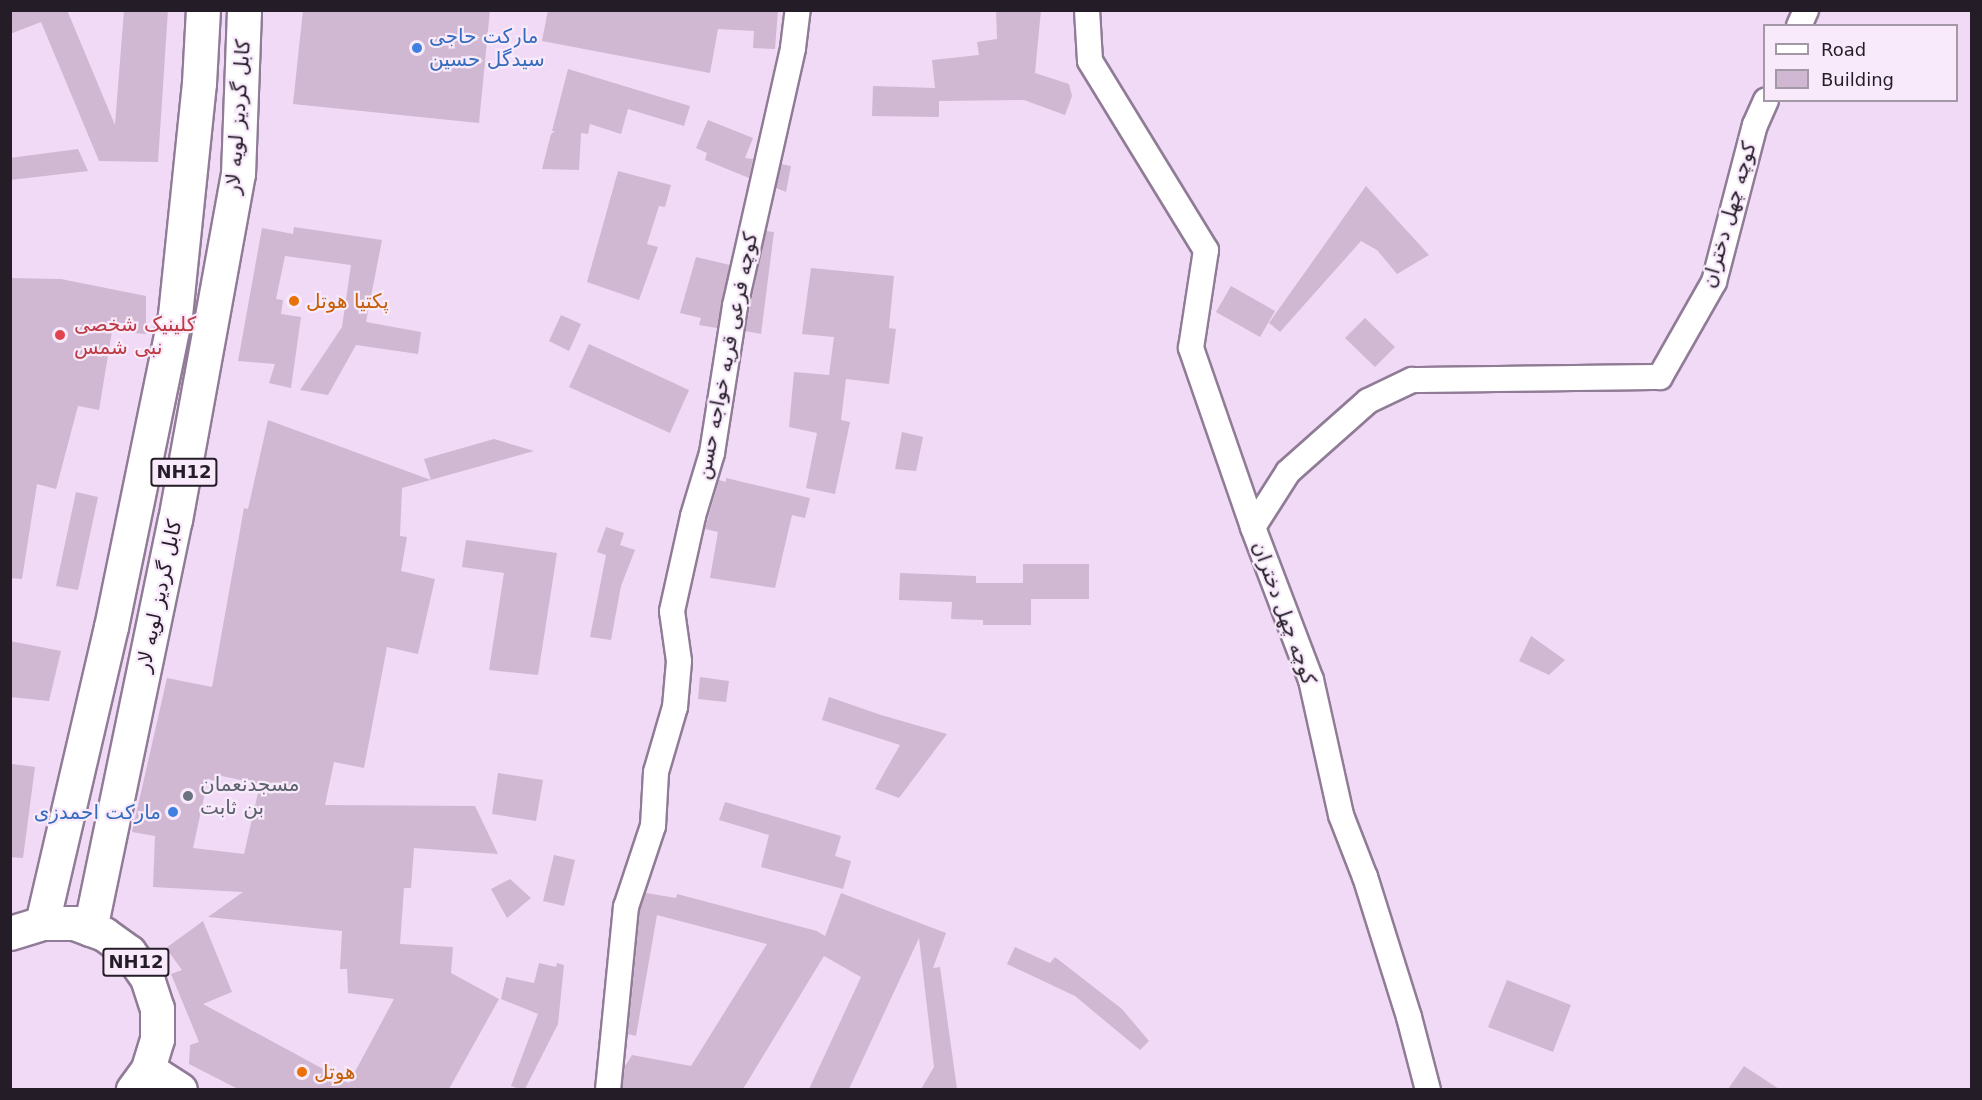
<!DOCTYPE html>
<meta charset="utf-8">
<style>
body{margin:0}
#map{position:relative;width:1982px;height:1100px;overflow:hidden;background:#f0daf6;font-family:"DejaVu Sans",Cairo,sans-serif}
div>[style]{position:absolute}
.building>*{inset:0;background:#d0b8d2}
.roads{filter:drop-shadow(2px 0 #907c96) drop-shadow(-2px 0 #907c96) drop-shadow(0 2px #907c96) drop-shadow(0 -2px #907c96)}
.minor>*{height:24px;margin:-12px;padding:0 12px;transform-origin:12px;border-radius:12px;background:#fff}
.trunk>*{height:33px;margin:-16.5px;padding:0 16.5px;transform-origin:16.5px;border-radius:16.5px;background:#fff}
.dots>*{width:16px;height:16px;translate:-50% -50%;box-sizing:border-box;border:3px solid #f8eafb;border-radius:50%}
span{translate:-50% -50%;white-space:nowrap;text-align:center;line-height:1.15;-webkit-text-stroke:4.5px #f8eafb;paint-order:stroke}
.shield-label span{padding:2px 4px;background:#f8eafb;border:2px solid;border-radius:4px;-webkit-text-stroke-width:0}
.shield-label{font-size:18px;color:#241d27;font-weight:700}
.shop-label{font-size:20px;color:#366cbe}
.left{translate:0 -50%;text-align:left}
.right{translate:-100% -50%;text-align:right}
.street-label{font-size:20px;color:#241d27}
.food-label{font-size:20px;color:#c56008}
.health-label{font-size:20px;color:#be3a42}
.worship-label{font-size:20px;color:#5b616d}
.frame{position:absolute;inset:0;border:12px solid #241d27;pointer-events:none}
.legend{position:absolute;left:1763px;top:24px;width:195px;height:78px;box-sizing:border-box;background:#f8eafb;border:2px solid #a398a6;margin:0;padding:8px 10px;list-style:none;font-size:18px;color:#241d27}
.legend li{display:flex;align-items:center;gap:12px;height:30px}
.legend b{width:30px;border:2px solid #a398a6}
</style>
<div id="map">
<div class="building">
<i style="clip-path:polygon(10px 10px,67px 10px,115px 125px,124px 10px,168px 10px,158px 162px,99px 161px,41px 22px,10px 34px)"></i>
<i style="clip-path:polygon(303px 10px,490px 10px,479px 123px,293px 104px)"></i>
<i style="clip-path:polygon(548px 10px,778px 10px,775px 49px,753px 48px,754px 31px,718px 29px,710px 73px,542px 41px)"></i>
<i style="clip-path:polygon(996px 10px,1041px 10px,1035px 73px,1069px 84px,1072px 96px,1065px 115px,1024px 100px,939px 101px,939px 117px,872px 116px,873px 86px,935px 88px,932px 60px,979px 55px,977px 42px,997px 39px)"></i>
<i style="clip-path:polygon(568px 69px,690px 106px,684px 126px,628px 109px,621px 134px,590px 124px,588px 134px,581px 133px,579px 170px,542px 169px,551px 134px,555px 131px,552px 131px)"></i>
<i style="clip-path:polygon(708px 120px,753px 138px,745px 158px,753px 159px,749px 178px,705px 160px,707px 153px,696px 148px)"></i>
<i style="clip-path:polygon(78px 149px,88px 171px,10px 180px,10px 158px)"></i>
<i style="clip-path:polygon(781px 164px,791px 166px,786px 192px,776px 188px)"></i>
<i style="clip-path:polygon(618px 171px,671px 185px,665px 207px,659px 206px,647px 244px,658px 247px,639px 300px,587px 282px)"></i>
<i style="clip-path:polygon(1366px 186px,1429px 255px,1397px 274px,1377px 250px,1361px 241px,1280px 332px,1269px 323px)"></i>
<i style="clip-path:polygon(294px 227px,382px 240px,366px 322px,421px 332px,418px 354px,356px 345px,328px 395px,300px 390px,342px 327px,351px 265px,285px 256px,276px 299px,283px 300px,281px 314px,301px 317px,291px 388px,269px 383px,275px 364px,238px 361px,262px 228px,293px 234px)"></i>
<i style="clip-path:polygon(766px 231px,774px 232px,761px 334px,745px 331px)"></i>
<i style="clip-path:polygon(696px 257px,730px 265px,717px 328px,699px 325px,701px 318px,680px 313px)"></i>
<i style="clip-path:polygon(811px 268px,894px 276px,889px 328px,896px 329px,889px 384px,846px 379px,841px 420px,850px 422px,835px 494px,806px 488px,817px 433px,789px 427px,794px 372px,829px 375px,834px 337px,802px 334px)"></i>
<i style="clip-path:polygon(10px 278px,61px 279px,146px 296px,146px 334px,112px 331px,99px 410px,78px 406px,56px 489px,37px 484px,22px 579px,10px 578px)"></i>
<i style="clip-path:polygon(1231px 286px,1275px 311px,1260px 337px,1216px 312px)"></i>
<i style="clip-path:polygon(561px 315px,581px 324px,569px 351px,549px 341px)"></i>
<i style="clip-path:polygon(1365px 318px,1395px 347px,1375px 367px,1345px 338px)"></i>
<i style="clip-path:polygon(589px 344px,689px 390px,670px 433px,569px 387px)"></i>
<i style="clip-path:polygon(evenodd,268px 420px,431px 480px,424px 459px,494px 439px,534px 451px,402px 488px,400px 536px,407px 537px,401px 571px,435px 579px,418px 654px,387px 647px,364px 768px,334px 762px,325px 805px,475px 806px,498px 854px,414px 848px,411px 888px,404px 888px,400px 944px,453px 947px,451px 973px,499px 999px,449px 1089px,238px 1089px,189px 1064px,190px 1045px,199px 1042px,171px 974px,182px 970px,166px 948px,203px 921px,232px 992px,203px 1004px,349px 1083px,394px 999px,348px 993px,347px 969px,340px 969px,342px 931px,208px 917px,243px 892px,153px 887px,155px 836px,132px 832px,167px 678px,212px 687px,244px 508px,248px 509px,268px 420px,217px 775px,260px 784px,244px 854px,193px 848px,208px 779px,216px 781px,217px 775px)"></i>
<i style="clip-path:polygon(902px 432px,923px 437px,916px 471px,895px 469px)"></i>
<i style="clip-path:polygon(726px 478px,810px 498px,805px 518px,792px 515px,775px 588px,710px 578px,718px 532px,705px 529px,719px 480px,726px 482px)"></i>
<i style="clip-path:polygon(76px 492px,98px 497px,78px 590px,56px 586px)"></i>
<i style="clip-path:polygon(606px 527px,624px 533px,620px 545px,635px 550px,621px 586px,611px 640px,590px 637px,606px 555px,597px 552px)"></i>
<i style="clip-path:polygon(466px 540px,557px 553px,538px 675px,489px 670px,504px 573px,462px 567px)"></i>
<i style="clip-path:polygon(1023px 564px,1089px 564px,1089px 599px,1031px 599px,1031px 625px,983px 625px,983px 620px,951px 619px,952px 602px,899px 600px,900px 573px,976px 576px,976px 583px,1023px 583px)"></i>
<i style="clip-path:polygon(1531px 636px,1565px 660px,1549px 675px,1519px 661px)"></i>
<i style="clip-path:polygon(10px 641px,61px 651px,49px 701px,10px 697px)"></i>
<i style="clip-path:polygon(700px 677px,729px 681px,726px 702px,698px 699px)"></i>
<i style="clip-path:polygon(829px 697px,881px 715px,947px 734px,899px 798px,875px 789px,900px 745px,822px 720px)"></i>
<i style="clip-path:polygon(12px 764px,35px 767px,23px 858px,10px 857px)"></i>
<i style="clip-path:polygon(498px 773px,543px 780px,536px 821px,492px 814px)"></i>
<i style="clip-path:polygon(725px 802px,841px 836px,835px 856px,851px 861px,843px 889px,761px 867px,769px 835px,719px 820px)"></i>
<i style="clip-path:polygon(554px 855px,575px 860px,564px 906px,543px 901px)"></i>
<i style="clip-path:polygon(510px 879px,531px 898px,507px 918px,491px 889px)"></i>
<i style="clip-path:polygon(646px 893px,676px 898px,677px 894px,817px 931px,825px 936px,841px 893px,946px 933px,933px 968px,940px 967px,957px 1089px,921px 1089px,934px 1067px,919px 938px,849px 1089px,809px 1089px,861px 977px,824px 956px,743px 1089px,622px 1089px,625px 1066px,632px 1055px,691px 1066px,767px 944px,657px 915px,636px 1036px,628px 1034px,640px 910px)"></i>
<i style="clip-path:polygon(1015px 947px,1050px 963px,1055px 957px,1122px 1009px,1149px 1041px,1140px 1050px,1075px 996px,1007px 964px)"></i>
<i style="clip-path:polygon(539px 963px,556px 967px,557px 963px,564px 965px,558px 1024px,525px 1089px,519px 1089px,511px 1086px,538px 1014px,501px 999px,506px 977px,534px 983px)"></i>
<i style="clip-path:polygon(1507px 980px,1571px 1005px,1553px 1052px,1488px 1027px)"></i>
<i style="clip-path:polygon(1744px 1066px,1779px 1089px,1728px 1089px)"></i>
</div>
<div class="roads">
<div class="minor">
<i style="left:1087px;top:10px;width:51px;rotate:86.6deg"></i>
<i style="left:1090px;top:61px;width:222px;rotate:58.5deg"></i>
<i style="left:1206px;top:250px;width:99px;rotate:98.7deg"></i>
<i style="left:1191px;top:348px;width:189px;rotate:70.9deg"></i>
<i style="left:1799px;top:26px;width:17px;rotate:-66deg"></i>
<i style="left:608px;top:1090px;width:184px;rotate:-84.4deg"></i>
<i style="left:626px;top:907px;width:85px;rotate:-71.6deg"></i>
<i style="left:653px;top:826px;width:54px;rotate:-86.8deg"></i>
<i style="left:656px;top:772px;width:68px;rotate:-73.7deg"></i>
<i style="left:675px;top:707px;width:46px;rotate:-85deg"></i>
<i style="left:679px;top:661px;width:50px;rotate:-98deg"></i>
<i style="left:672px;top:611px;width:97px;rotate:-77.5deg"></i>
<i style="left:693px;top:516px;width:66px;rotate:-73.2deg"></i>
<i style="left:712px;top:453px;width:149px;rotate:-81.1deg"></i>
<i style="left:735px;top:306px;width:264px;rotate:-77.3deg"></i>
<i style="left:793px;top:48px;width:38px;rotate:-83deg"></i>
<i style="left:1428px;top:1090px;width:75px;rotate:-104.6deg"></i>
<i style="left:1409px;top:1017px;width:147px;rotate:-107.4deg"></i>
<i style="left:1365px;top:877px;width:66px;rotate:-111.2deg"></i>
<i style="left:1341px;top:815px;width:138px;rotate:-102.5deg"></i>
<i style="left:1311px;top:680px;width:164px;rotate:-110.8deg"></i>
<i style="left:1253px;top:527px;width:65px;rotate:-57.5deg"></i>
<i style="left:1288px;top:472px;width:107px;rotate:-41.6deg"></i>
<i style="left:1368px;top:401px;width:49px;rotate:-25.5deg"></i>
<i style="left:1412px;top:380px;width:248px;rotate:-0.7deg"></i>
<i style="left:1660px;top:377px;width:109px;rotate:-60.4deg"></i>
<i style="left:1714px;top:282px;width:162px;rotate:-75.4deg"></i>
<i style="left:1755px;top:125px;width:27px;rotate:-66deg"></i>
</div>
<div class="trunk">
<i style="left:42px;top:923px;width:304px;rotate:-76.9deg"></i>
<i style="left:111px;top:627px;width:318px;rotate:-78.4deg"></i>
<i style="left:175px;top:315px;width:233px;rotate:-84.1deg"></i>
<i style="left:199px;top:83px;width:73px;rotate:-86.9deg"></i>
<i style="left:90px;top:929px;width:418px;rotate:-78.3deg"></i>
<i style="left:175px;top:520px;width:352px;rotate:-79.7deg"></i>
<i style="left:238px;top:174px;width:164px;rotate:-87.9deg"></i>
<i style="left:10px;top:933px;width:34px;rotate:-17deg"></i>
<i style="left:42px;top:923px;width:32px"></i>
<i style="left:74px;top:923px;width:32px;rotate:20deg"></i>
<i style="left:104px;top:934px;width:31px;rotate:36deg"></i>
<i style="left:129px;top:952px;width:32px;rotate:55deg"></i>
<i style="left:147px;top:978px;width:32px;rotate:72deg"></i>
<i style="left:157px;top:1008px;width:31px;rotate:90deg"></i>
<i style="left:157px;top:1039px;width:31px;rotate:107deg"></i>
<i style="left:148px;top:1069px;width:26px;rotate:126deg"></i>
<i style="left:148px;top:1069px;width:38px;rotate:33deg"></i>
</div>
</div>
<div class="dots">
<i style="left:417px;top:48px;background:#3f7fe0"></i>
<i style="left:294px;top:301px;background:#e8710a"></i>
<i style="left:60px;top:335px;background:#e0444e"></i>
<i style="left:188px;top:796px;background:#6b7280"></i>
<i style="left:173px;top:812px;background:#3f7fe0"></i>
<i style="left:302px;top:1072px;background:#e8710a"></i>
</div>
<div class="shield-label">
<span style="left:184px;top:472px">NH12</span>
<span style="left:136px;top:962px">NH12</span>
</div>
<div class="shop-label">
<span class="left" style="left:429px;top:48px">مارکت حاجی<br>سیدگل حسین</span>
<span class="right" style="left:161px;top:812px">مارکت احمدزی</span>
</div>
<div class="street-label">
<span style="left:238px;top:117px;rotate:-86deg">کابل گردیز لویه لار</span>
<span style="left:1729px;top:215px;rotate:-74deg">کوچه چهل دختران</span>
<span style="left:727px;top:356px;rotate:-79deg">کوچه فرعی قریه خواجه حسن</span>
<span style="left:159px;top:596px;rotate:-78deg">کابل گردیز لویه لار</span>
<span style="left:1284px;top:613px;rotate:70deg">کوچه چهل دختران</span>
</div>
<div class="food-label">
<span class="left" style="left:306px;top:301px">پکتیا هوتل</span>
<span class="left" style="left:314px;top:1072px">هوتل</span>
</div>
<div class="health-label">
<span class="left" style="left:74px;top:336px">کلینیک شخصی<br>نبی شمس</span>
</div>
<div class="worship-label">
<span class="left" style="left:200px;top:796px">مسجدنعمان<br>بن ثابت</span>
</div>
<div class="frame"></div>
<ul class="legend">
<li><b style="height:8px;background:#fff"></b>Road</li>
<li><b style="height:16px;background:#d0b8d2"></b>Building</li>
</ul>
</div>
